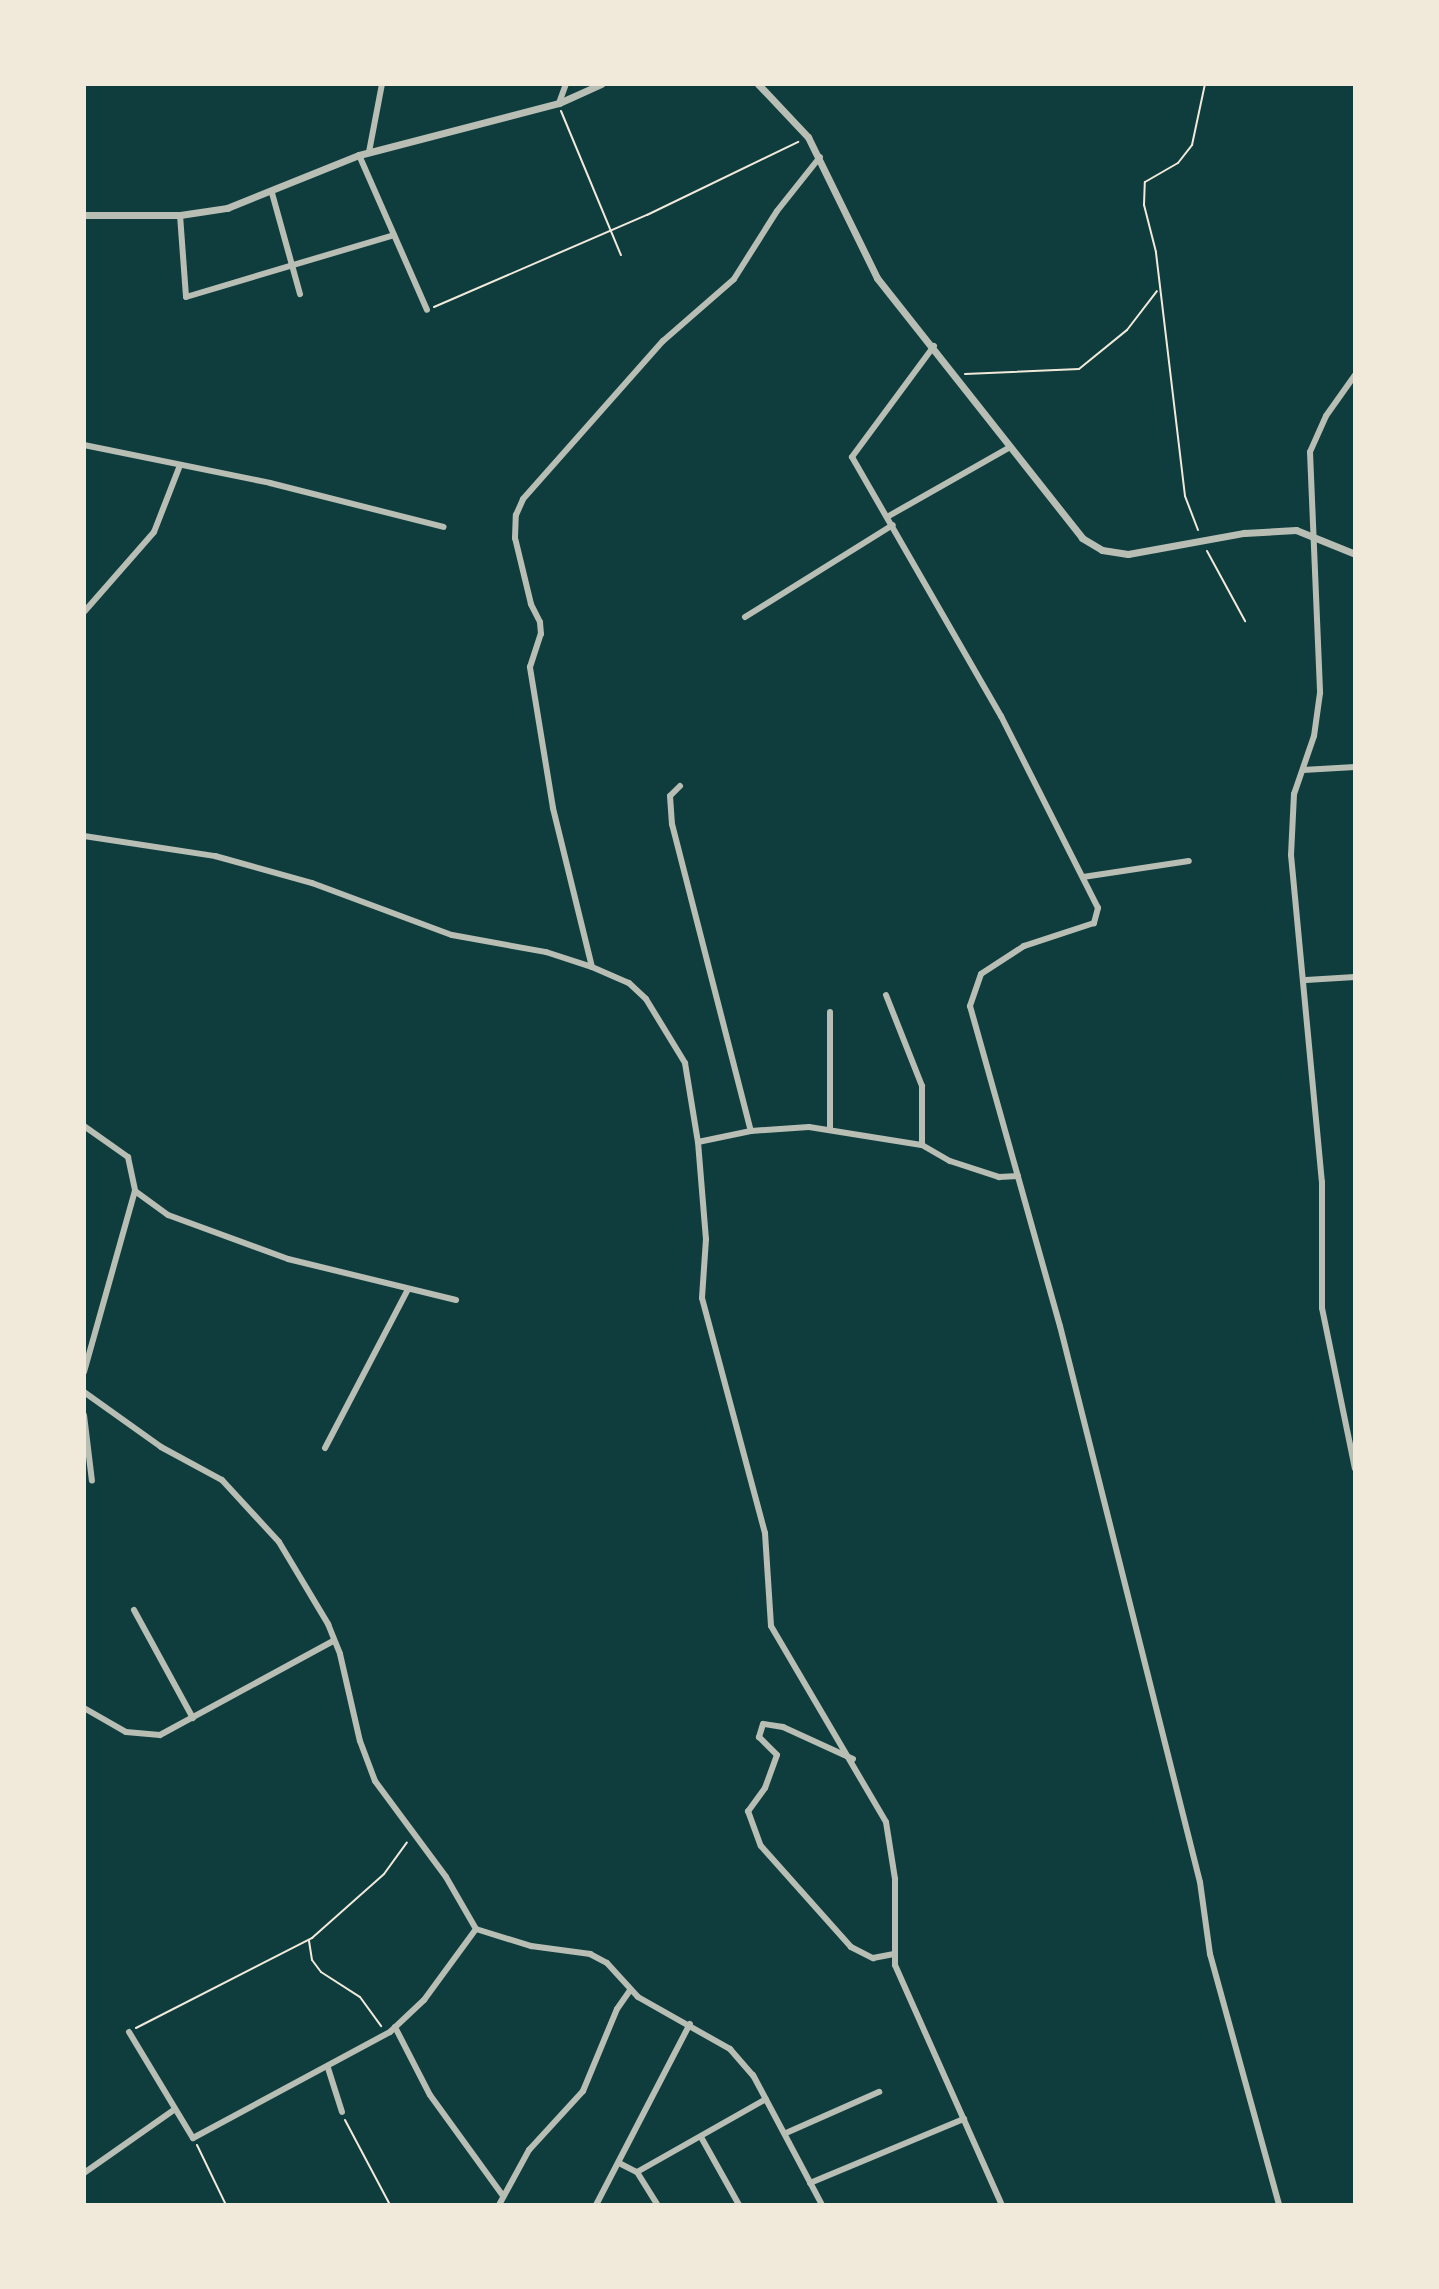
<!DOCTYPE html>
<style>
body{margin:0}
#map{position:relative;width:1439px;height:2289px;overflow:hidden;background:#0f3d3e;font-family:"PT Sans",sans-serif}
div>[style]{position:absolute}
.path>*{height:2px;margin:-1px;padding:0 1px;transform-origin:1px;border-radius:1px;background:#f1e9da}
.minor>*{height:6px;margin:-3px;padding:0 3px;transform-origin:3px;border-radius:3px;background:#b8beb3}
.tertiary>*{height:7px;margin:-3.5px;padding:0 3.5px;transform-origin:3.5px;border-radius:3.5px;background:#b8beb3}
span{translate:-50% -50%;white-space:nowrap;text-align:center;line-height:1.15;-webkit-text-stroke:7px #f1e9da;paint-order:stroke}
.frame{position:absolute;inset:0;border:86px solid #f1e9da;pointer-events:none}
</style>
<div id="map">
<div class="path">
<i style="left:561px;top:111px;width:156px;rotate:67.4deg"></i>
<i style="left:434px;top:307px;width:232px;rotate:-23.4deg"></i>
<i style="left:647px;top:215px;width:168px;rotate:-25.8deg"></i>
<i style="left:965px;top:374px;width:114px;rotate:-2.5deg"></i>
<i style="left:1079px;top:369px;width:62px;rotate:-39.1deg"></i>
<i style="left:1127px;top:330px;width:49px;rotate:-52.4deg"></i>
<i style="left:1198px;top:530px;width:36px;rotate:-111deg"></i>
<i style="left:1185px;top:496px;width:246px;rotate:-96.8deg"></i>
<i style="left:1156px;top:252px;width:49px;rotate:-104.3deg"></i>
<i style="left:1144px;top:205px;width:23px;rotate:-88deg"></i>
<i style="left:1145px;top:182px;width:38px;rotate:-30deg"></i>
<i style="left:1178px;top:163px;width:23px;rotate:-52deg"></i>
<i style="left:1192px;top:145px;width:62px;rotate:-78deg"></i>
<i style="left:1207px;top:551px;width:80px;rotate:61.5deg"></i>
<i style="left:309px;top:1941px;width:19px;rotate:81deg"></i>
<i style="left:312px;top:1960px;width:15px;rotate:53deg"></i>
<i style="left:321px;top:1972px;width:46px;rotate:32.7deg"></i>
<i style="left:360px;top:1997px;width:36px;rotate:54deg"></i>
<i style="left:136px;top:2028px;width:198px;rotate:-27.1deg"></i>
<i style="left:312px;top:1938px;width:96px;rotate:-41.6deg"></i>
<i style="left:384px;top:1874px;width:39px;rotate:-54deg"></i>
<i style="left:345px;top:2120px;width:96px;rotate:62.1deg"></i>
<i style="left:197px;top:2145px;width:67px;rotate:64.2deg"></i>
</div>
<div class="minor">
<i style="left:559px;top:103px;width:20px;rotate:-70deg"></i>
<i style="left:369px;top:152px;width:69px;rotate:-79.2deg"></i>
<i style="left:359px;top:155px;width:169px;rotate:66.3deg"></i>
<i style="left:272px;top:193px;width:105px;rotate:74.5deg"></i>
<i style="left:180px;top:215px;width:82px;rotate:85.8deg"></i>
<i style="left:186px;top:297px;width:217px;rotate:-16.6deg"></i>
<i style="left:934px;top:346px;width:138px;rotate:126.5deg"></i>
<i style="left:852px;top:457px;width:299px;rotate:60.1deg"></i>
<i style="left:1001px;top:716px;width:215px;rotate:63.2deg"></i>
<i style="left:1098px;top:908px;width:16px;rotate:105deg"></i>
<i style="left:1094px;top:923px;width:74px;rotate:161.8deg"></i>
<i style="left:1024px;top:946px;width:51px;rotate:146.9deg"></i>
<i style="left:981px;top:974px;width:34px;rotate:109deg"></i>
<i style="left:970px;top:1006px;width:332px;rotate:74.3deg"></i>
<i style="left:1060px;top:1326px;width:573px;rotate:75.87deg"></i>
<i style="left:1200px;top:1882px;width:73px;rotate:82.1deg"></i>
<i style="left:1210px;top:1954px;width:260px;rotate:74.6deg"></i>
<i style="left:1355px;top:375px;width:50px;rotate:125.3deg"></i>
<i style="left:1326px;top:416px;width:39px;rotate:114deg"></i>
<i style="left:1310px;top:452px;width:241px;rotate:87.6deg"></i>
<i style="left:1320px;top:693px;width:43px;rotate:97.9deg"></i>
<i style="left:1314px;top:736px;width:61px;rotate:109deg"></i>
<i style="left:1294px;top:794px;width:61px;rotate:92.8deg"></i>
<i style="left:1291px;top:855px;width:328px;rotate:84.6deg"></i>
<i style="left:1322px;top:1182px;width:126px;rotate:90deg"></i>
<i style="left:1322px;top:1308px;width:164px;rotate:78.4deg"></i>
<i style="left:84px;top:445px;width:190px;rotate:11.5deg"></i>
<i style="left:270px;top:483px;width:179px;rotate:14.2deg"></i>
<i style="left:887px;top:517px;width:142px;rotate:-29.6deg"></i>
<i style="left:84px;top:612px;width:106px;rotate:-48.8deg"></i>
<i style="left:154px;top:532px;width:69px;rotate:-68.7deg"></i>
<i style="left:745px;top:617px;width:174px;rotate:-31.9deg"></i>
<i style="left:1303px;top:770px;width:52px;rotate:-3.3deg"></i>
<i style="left:680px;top:786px;width:14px;rotate:135deg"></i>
<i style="left:670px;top:796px;width:28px;rotate:86deg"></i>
<i style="left:672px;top:824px;width:317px;rotate:75.6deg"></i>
<i style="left:84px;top:836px;width:133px;rotate:8.7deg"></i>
<i style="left:215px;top:856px;width:101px;rotate:15.6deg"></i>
<i style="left:312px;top:883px;width:149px;rotate:20.4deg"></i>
<i style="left:452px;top:935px;width:96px;rotate:10.3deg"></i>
<i style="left:546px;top:952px;width:48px;rotate:18.1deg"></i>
<i style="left:592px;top:967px;width:40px;rotate:23.4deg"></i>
<i style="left:629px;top:983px;width:23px;rotate:43deg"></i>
<i style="left:646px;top:999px;width:75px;rotate:58.6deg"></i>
<i style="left:685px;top:1063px;width:80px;rotate:80.7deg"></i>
<i style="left:698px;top:1142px;width:97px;rotate:85.3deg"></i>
<i style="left:706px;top:1239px;width:59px;rotate:93.9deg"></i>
<i style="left:702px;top:1298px;width:243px;rotate:75deg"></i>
<i style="left:765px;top:1533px;width:93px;rotate:86.3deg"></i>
<i style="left:771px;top:1626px;width:227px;rotate:59.6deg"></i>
<i style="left:886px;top:1822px;width:58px;rotate:81deg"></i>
<i style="left:895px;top:1879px;width:86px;rotate:90deg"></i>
<i style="left:895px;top:1965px;width:263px;rotate:66deg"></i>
<i style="left:1083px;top:877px;width:107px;rotate:-8.6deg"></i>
<i style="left:592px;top:967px;width:164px;rotate:-103.8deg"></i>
<i style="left:553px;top:808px;width:143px;rotate:-99.3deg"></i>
<i style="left:530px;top:667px;width:35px;rotate:-72deg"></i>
<i style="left:541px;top:634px;width:12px;rotate:-95deg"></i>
<i style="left:540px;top:622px;width:20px;rotate:-117deg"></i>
<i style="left:531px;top:604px;width:68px;rotate:-103.6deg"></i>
<i style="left:515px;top:538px;width:23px;rotate:-88deg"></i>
<i style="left:516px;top:515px;width:17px;rotate:-66deg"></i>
<i style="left:523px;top:499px;width:211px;rotate:-48.5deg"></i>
<i style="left:663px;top:341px;width:94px;rotate:-41.1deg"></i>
<i style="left:734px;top:279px;width:80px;rotate:-57.7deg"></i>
<i style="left:777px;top:211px;width:69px;rotate:-51.5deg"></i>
<i style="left:1306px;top:980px;width:49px;rotate:-3.5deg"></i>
<i style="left:886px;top:995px;width:98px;rotate:68.4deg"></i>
<i style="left:922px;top:1086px;width:59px;rotate:90deg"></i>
<i style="left:830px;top:1012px;width:118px;rotate:90deg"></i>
<i style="left:84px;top:1126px;width:54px;rotate:35.2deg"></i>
<i style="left:128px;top:1157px;width:35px;rotate:78deg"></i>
<i style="left:135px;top:1191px;width:41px;rotate:36deg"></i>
<i style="left:168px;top:1215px;width:128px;rotate:20.1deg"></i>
<i style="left:288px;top:1259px;width:173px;rotate:13.7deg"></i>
<i style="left:698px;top:1142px;width:54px;rotate:-11.7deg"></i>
<i style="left:751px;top:1131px;width:58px;rotate:-3.9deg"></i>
<i style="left:809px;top:1127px;width:114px;rotate:9.1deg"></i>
<i style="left:922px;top:1145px;width:32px;rotate:30deg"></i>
<i style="left:950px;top:1161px;width:52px;rotate:18.1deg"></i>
<i style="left:999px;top:1177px;width:19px;rotate:-3deg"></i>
<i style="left:84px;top:1372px;width:188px;rotate:-74.3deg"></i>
<i style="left:84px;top:1392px;width:95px;rotate:35.5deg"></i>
<i style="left:161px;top:1447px;width:69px;rotate:28.4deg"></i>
<i style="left:222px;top:1480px;width:84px;rotate:47.4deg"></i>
<i style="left:279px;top:1542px;width:96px;rotate:59.1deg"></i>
<i style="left:328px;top:1624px;width:32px;rotate:68deg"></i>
<i style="left:340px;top:1654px;width:89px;rotate:77.1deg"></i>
<i style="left:360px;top:1741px;width:43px;rotate:69.4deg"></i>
<i style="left:375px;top:1781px;width:119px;rotate:53.5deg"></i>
<i style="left:446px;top:1877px;width:60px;rotate:60deg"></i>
<i style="left:476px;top:1929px;width:58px;rotate:17.2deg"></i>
<i style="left:531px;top:1946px;width:60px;rotate:7.7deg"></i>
<i style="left:590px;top:1954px;width:19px;rotate:28deg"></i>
<i style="left:607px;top:1963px;width:46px;rotate:47.6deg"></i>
<i style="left:638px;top:1997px;width:106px;rotate:29.5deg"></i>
<i style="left:730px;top:2049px;width:35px;rotate:49deg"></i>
<i style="left:753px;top:2075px;width:147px;rotate:62deg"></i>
<i style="left:84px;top:1415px;width:66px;rotate:83.1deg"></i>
<i style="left:325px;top:1448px;width:179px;rotate:-62.4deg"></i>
<i style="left:134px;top:1610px;width:123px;rotate:61.4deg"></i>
<i style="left:84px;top:1708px;width:48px;rotate:29.7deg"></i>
<i style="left:126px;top:1732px;width:34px;rotate:5deg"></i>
<i style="left:160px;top:1735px;width:197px;rotate:-28.5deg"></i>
<i style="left:853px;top:1759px;width:77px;rotate:-155.4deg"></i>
<i style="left:783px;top:1727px;width:20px;rotate:-171deg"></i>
<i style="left:763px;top:1724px;width:14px;rotate:107deg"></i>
<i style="left:759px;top:1737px;width:25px;rotate:45deg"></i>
<i style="left:777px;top:1755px;width:35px;rotate:110deg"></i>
<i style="left:765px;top:1788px;width:29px;rotate:126deg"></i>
<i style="left:748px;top:1811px;width:37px;rotate:70deg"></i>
<i style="left:761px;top:1846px;width:135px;rotate:48.3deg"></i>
<i style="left:851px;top:1947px;width:25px;rotate:27deg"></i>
<i style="left:873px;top:1958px;width:20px;rotate:-11deg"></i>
<i style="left:395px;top:2027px;width:76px;rotate:62.8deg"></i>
<i style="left:430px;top:2095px;width:125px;rotate:54.1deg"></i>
<i style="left:129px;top:2032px;width:124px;rotate:58.9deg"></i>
<i style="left:193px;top:2138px;width:224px;rotate:-28.3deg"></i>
<i style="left:390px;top:2032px;width:47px;rotate:-43.3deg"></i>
<i style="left:424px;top:2000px;width:88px;rotate:-53.8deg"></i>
<i style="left:328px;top:2068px;width:46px;rotate:72.3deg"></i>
<i style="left:786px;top:2133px;width:102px;rotate:-23.8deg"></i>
<i style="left:701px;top:2137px;width:78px;rotate:60.8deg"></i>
<i style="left:619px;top:2163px;width:20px;rotate:27deg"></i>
<i style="left:637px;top:2172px;width:148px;rotate:-29.5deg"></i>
<i style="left:637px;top:2172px;width:39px;rotate:58deg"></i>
<i style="left:84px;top:2173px;width:111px;rotate:-35.1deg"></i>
<i style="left:810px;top:2183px;width:167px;rotate:-22.6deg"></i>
<i style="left:499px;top:2205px;width:63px;rotate:-61.4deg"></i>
<i style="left:529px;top:2150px;width:80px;rotate:-47.5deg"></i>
<i style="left:583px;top:2091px;width:89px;rotate:-67.5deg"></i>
<i style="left:617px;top:2009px;width:24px;rotate:-55deg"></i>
<i style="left:596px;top:2205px;width:204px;rotate:-62.6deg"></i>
</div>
<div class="tertiary">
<i style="left:758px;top:84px;width:73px;rotate:46.7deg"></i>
<i style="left:808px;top:137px;width:157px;rotate:63.9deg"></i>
<i style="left:877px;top:278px;width:331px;rotate:51.7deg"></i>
<i style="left:1082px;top:538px;width:23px;rotate:31deg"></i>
<i style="left:1102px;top:550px;width:26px;rotate:9deg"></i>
<i style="left:1128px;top:554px;width:118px;rotate:-10.3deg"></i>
<i style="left:1244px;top:533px;width:52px;rotate:-3.3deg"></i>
<i style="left:1296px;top:530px;width:64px;rotate:22.1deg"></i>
<i style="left:84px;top:215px;width:96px"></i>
<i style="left:180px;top:215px;width:48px;rotate:-8.5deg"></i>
<i style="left:227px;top:208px;width:142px;rotate:-21.9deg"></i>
<i style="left:359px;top:155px;width:207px;rotate:-14.6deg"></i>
<i style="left:559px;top:103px;width:46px;rotate:-24.3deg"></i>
</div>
<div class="frame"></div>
</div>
